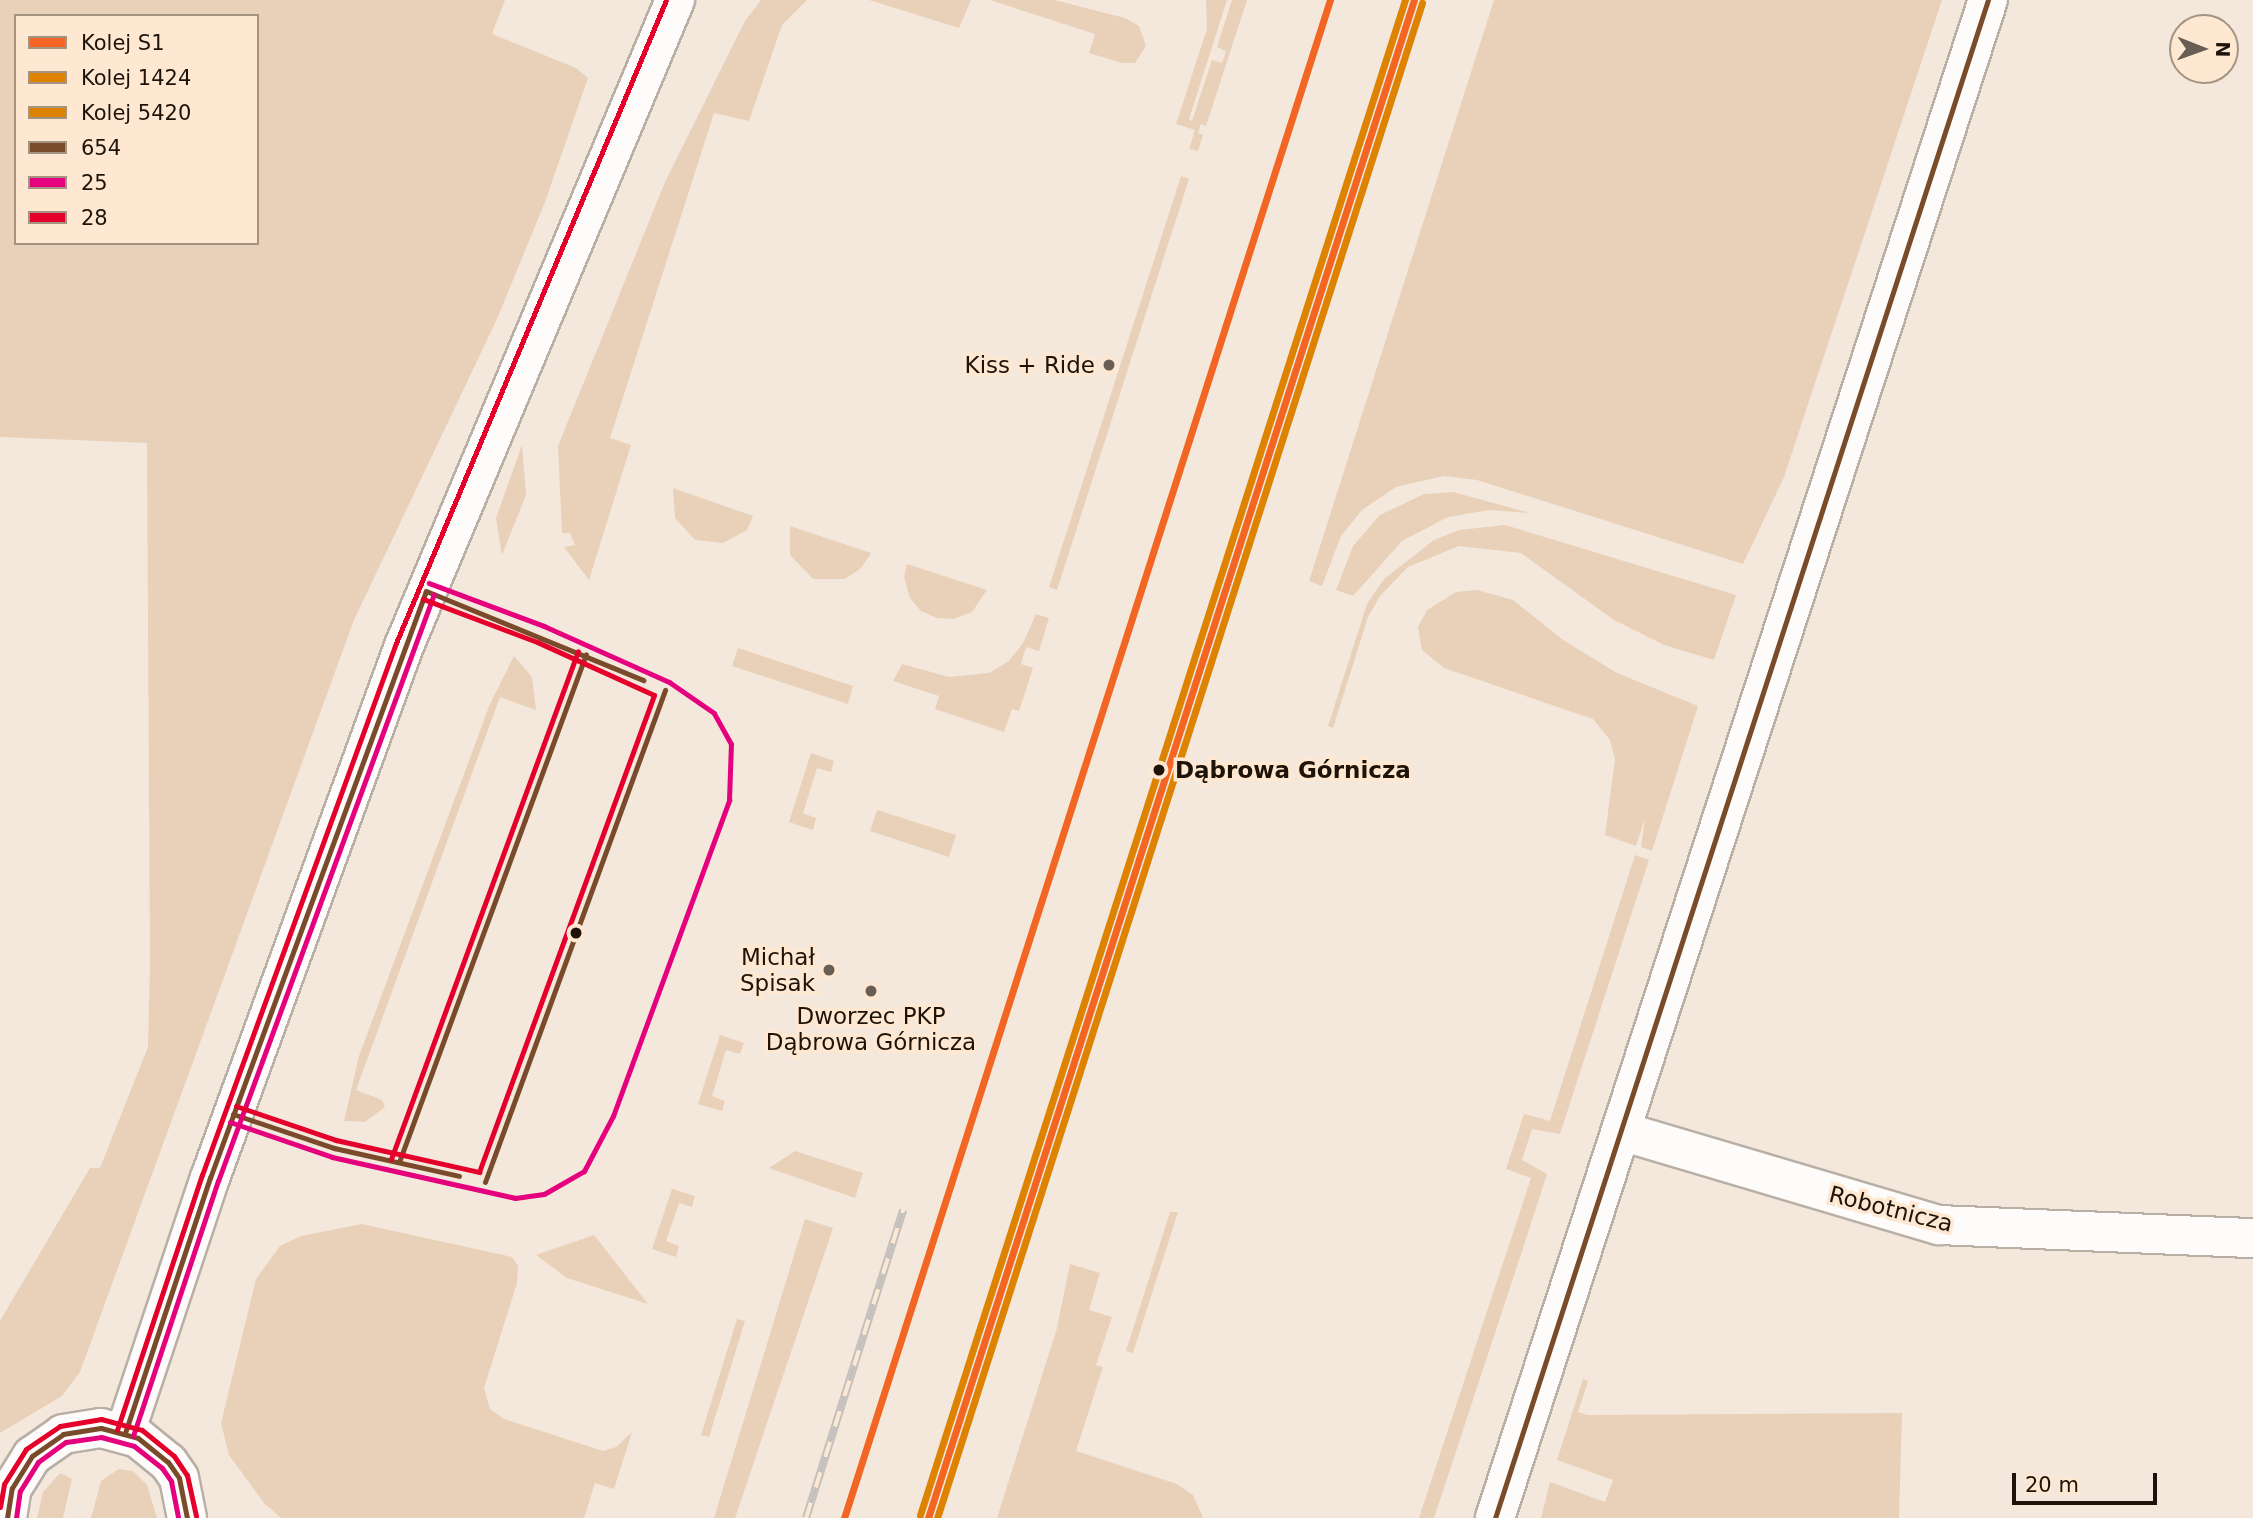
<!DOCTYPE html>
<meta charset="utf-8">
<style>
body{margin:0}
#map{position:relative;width:2253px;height:1518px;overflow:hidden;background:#f4e8dc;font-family:"DejaVu Sans",sans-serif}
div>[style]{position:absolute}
.green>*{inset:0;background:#e8d0b9}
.roads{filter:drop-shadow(2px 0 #b9afa5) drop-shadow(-2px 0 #b9afa5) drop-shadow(0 2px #b9afa5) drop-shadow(0 -2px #b9afa5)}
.street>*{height:38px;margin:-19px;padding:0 19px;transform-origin:19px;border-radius:19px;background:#fdfcfa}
.secondary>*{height:38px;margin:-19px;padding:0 19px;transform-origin:19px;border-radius:19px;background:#fdfcfa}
.rail>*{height:8px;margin-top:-4px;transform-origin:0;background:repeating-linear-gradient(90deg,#ffe8d2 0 16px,#c4c0bd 0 32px);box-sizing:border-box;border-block:2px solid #c4c0bd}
.bus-1>*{height:5px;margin:-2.5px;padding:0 2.5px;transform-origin:2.5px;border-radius:2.5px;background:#7a4b2a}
.bus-2>*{height:5px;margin:-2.5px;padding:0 2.5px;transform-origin:2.5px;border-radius:2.5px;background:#e5007d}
.bus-3>*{height:5px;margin:-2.5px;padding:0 2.5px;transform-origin:2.5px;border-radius:2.5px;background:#e4002b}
.rail-1>*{height:7px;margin:-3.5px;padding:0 3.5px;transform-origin:3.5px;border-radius:3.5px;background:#f26522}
.rail-2>*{height:7px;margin:-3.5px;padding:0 3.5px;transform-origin:3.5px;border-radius:3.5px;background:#dd8201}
.rail-3>*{height:7px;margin:-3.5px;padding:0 3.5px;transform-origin:3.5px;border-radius:3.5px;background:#dd8201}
.dots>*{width:19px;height:19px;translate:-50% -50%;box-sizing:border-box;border:4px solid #ffe8d2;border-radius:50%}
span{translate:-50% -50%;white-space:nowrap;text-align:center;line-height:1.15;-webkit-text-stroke:7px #ffe8d2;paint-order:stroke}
.poi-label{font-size:23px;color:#1d1309}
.right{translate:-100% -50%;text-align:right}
.stop-label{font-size:23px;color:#1d1309;font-weight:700}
.left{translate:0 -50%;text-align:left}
.street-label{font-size:23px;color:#1d1309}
.legend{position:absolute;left:14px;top:14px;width:245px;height:231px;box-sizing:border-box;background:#ffe8d2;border:2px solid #a59382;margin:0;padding:9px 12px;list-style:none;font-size:21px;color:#1d1309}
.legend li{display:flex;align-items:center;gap:14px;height:35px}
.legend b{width:35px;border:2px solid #a59382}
.north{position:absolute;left:2169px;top:14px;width:70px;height:70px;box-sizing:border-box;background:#ffe8d2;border:2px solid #a59382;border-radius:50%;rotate:91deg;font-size:19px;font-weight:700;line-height:28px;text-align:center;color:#1d1309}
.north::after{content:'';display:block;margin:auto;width:24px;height:32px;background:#685e53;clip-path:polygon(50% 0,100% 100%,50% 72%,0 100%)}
.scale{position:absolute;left:2012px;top:1473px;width:145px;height:32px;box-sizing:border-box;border:4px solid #1d1309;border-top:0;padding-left:9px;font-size:21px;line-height:24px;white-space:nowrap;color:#1d1309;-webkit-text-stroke:5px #ffe8d2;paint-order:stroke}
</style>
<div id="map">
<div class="green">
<i style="clip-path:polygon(evenodd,0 0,505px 0,492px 34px,576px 68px,588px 78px,545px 202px,497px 319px,354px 620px,80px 1372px,62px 1396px,0 1433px,0 1321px,90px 1168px,100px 1168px,148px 1047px,150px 964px,147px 443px,0 437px,0 0,16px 16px,257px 16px,257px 243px,16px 243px,16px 16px)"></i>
<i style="clip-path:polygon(761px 0,807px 0,782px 25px,749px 121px,714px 113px,610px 438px,631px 445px,589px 580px,564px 547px,575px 545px,570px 533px,562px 533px,558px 446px,665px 182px,745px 21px)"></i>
<i style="clip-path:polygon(869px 0,971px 0,959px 28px)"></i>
<i style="clip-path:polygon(990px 0,1054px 0,1125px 18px,1139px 26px,1146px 46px,1135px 63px,1122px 63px,1089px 53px,1095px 34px)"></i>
<i style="clip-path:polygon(1206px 0,1227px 0,1189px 119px,1192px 121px,1212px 60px,1222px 63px,1226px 51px,1217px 47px,1232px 0,1247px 0,1206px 126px,1201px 124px,1198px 133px,1203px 135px,1198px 151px,1189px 149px,1195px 130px,1176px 124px,1207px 29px)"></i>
<i style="clip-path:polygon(1494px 0,1942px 0,1784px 477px,1743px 564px,1477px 480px,1444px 476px,1396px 487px,1362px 510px,1341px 536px,1322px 586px,1309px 581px)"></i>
<i style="clip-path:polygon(1181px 176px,1189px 179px,1057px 590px,1049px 587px)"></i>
<i style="clip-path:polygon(522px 445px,526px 495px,502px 555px,496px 518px)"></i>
<i style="clip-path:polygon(673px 488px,753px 516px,747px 530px,723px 543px,695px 540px,675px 518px)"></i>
<i style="clip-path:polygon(1453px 492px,1530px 513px,1489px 510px,1448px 517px,1402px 541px,1353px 596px,1336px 590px,1353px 546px,1380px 515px,1424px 494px)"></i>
<i style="clip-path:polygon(1505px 525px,1736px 595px,1714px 660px,1664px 645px,1614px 620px,1521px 553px,1459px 546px,1408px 567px,1380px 596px,1368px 617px,1333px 728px,1328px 726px,1367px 604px,1384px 579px,1434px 540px,1459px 530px)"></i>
<i style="clip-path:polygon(790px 527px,790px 526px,871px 553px,861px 568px,845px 579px,813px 579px,790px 555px)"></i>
<i style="clip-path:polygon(907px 564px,987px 590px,972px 612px,954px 619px,937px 618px,921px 611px,910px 598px,904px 577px)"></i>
<i style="clip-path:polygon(1477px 590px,1513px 600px,1563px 640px,1617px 673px,1698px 706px,1652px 851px,1641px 847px,1645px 818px,1636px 846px,1605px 835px,1615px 759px,1610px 740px,1593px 719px,1444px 668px,1422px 650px,1418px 627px,1427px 610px,1456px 592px)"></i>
<i style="clip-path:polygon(1036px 614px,1049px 618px,1039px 651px,1026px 647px,1021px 664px,1033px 668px,1019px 711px,1012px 709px,1004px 732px,935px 709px,939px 696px,893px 681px,902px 664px,949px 677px,989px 673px,1009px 661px,1023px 643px)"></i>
<i style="clip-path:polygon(738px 648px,853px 686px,848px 704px,732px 666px)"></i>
<i style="clip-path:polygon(514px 656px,532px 677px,536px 710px,500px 697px,356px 1090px,382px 1100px,385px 1107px,365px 1122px,344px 1121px,359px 1056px,490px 704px)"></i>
<i style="clip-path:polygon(811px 753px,834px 761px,831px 772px,817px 768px,803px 813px,816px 818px,813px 830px,789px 822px)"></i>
<i style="clip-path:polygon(877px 810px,956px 835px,949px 857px,870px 831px)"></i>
<i style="clip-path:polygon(1635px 855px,1649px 860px,1560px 1134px,1532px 1129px,1522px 1160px,1547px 1174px,1527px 1236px,1434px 1518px,1419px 1518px,1531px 1178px,1506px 1169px,1524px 1114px,1550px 1121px)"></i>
<i style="clip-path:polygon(720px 1035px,744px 1043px,740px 1054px,726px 1050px,712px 1096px,725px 1101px,722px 1111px,698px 1104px)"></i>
<i style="clip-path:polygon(795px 1151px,863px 1173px,855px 1198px,769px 1168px)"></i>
<i style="clip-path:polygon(672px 1189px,695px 1196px,692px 1207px,679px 1203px,666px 1241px,679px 1246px,676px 1257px,652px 1249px)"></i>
<i style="clip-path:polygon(1170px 1212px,1178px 1212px,1133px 1353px,1126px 1351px)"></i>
<i style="clip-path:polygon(805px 1219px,833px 1228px,735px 1518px,714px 1518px)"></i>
<i style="clip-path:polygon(362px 1224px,512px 1257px,518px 1266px,517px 1283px,484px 1388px,490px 1409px,504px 1419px,603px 1451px,616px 1447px,632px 1432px,614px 1489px,595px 1483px,584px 1518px,281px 1518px,264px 1503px,229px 1455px,221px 1423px,256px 1279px,280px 1246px,301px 1236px)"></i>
<i style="clip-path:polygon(594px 1235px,648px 1304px,567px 1278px,536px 1255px)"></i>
<i style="clip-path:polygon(1070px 1264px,1100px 1273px,1089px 1310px,1112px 1317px,1096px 1365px,1103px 1367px,1076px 1451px,1177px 1484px,1193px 1495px,1203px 1518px,997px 1518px,1057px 1328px)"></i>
<i style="clip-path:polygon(737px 1319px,745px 1321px,709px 1437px,701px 1435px)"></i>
<i style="clip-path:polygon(1583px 1379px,1588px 1381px,1578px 1412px,1587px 1415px,1902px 1413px,1899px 1518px,1541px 1518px,1550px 1482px,1605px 1502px,1613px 1480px,1557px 1460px)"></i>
<i style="clip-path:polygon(119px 1469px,133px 1471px,147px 1485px,157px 1518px,91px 1518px,101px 1481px)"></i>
<i style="clip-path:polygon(60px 1473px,72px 1479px,63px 1518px,37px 1518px,43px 1492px)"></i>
</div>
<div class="roads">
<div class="street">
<i style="left:1621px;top:1131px;width:332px;rotate:16.5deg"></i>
<i style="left:1939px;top:1225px;width:314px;rotate:2.4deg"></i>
<i style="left:1495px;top:1518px;width:1596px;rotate:-72.01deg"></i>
</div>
<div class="secondary">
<i style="left:125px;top:1433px;width:269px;rotate:-71.6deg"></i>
<i style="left:210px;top:1178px;width:566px;rotate:-69.97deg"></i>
<i style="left:404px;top:646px;width:701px;rotate:-67.24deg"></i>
<i style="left:7px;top:1518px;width:30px;rotate:-81deg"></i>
<i style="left:12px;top:1488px;width:38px;rotate:-58deg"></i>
<i style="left:32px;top:1456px;width:38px;rotate:-35deg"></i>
<i style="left:63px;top:1434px;width:38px;rotate:-9deg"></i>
<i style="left:101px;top:1428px;width:38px;rotate:15deg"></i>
<i style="left:138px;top:1438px;width:38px;rotate:39deg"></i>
<i style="left:168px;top:1462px;width:19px;rotate:55deg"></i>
<i style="left:179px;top:1478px;width:41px;rotate:78.7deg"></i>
</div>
</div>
<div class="rail">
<i style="left:806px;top:1518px;width:323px;rotate:-72.5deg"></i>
</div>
<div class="bus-1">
<i style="left:426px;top:591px;width:235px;rotate:22.3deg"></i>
<i style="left:233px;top:1114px;width:107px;rotate:18.6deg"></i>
<i style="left:334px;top:1148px;width:128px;rotate:12.6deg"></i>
<i style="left:399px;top:1162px;width:541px;rotate:-69.79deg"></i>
<i style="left:485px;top:1182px;width:524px;rotate:-69.9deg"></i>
<i style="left:125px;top:1433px;width:269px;rotate:-71.6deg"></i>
<i style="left:210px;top:1178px;width:625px;rotate:-69.8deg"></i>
<i style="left:7px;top:1518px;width:30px;rotate:-81deg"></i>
<i style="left:12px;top:1488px;width:38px;rotate:-58deg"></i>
<i style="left:32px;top:1456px;width:38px;rotate:-35deg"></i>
<i style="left:63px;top:1434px;width:38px;rotate:-9deg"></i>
<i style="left:101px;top:1428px;width:38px;rotate:15deg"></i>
<i style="left:138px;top:1438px;width:38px;rotate:39deg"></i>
<i style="left:168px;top:1462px;width:19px;rotate:55deg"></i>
<i style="left:179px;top:1478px;width:41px;rotate:78.7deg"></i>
<i style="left:1495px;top:1518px;width:1596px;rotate:-72.01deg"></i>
</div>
<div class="bus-2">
<i style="left:230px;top:1122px;width:108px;rotate:18.9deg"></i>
<i style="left:332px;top:1157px;width:188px;rotate:12.6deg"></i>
<i style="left:515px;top:1198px;width:29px;rotate:-8deg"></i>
<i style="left:544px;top:1194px;width:46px;rotate:-29.9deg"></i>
<i style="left:584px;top:1171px;width:62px;rotate:-62.2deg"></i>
<i style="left:613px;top:1116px;width:337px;rotate:-69.8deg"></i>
<i style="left:729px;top:800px;width:56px;rotate:-88deg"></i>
<i style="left:731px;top:744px;width:35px;rotate:-119deg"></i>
<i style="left:714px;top:713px;width:55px;rotate:-145.4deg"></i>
<i style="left:669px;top:682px;width:137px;rotate:-155.9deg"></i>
<i style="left:544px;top:626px;width:123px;rotate:-159.5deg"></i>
<i style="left:133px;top:1436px;width:269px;rotate:-71.6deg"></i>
<i style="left:218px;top:1181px;width:625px;rotate:-69.8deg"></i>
<i style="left:16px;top:1518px;width:27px;rotate:-82deg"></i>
<i style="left:20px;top:1491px;width:34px;rotate:-58deg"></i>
<i style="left:38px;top:1462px;width:34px;rotate:-36deg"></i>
<i style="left:66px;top:1442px;width:35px;rotate:-8deg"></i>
<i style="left:101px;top:1437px;width:34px;rotate:15deg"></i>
<i style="left:134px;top:1446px;width:36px;rotate:38deg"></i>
<i style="left:162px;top:1468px;width:16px;rotate:55deg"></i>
<i style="left:171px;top:1481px;width:38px;rotate:79deg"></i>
</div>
<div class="bus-3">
<i style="left:236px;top:1106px;width:106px;rotate:18.8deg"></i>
<i style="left:336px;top:1140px;width:147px;rotate:12.6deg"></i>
<i style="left:479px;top:1172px;width:508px;rotate:-69.85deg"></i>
<i style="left:654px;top:695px;width:128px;rotate:-155.6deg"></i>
<i style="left:537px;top:642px;width:122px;rotate:-159.3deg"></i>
<i style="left:391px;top:1159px;width:541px;rotate:-69.79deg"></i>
<i style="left:117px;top:1430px;width:269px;rotate:-71.6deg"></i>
<i style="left:202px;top:1175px;width:566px;rotate:-69.97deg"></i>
<i style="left:396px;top:643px;width:697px;rotate:-67.22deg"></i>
<i style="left:0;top:1507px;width:23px;rotate:-80deg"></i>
<i style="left:4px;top:1484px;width:41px;rotate:-57.8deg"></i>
<i style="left:26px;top:1449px;width:41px;rotate:-34.1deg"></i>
<i style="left:60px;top:1426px;width:42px;rotate:-9.7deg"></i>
<i style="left:101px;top:1419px;width:42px;rotate:15deg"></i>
<i style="left:142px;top:1430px;width:41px;rotate:39.1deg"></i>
<i style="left:174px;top:1456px;width:23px;rotate:56deg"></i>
<i style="left:187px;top:1475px;width:42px;rotate:77.6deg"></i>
</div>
<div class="rail-1">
<i style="left:844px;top:1518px;width:1594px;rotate:-72.25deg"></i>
<i style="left:928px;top:1518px;width:1594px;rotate:-72.25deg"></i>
</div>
<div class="rail-2">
<i style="left:937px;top:1518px;width:1591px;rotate:-72.25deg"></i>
</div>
<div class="rail-3">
<i style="left:920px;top:1515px;width:1591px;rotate:-72.25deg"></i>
</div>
<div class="dots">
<i style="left:1109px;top:365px;background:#685e53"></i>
<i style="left:1159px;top:770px;background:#1d1309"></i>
<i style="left:576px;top:933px;background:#1d1309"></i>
<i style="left:829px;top:970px;background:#685e53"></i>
<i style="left:871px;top:991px;background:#685e53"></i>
</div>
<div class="poi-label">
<span class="right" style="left:1095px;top:365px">Kiss + Ride</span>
<span class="right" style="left:815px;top:970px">Michał<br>Spisak</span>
<span style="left:871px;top:1029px">Dworzec PKP<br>Dąbrowa Górnicza</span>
</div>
<div class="stop-label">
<span class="left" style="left:1175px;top:770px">Dąbrowa Górnicza</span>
</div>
<div class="street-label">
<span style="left:1891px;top:1209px;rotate:14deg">Robotnicza</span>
</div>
<ul class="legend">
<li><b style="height:9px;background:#f26522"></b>Kolej S1</li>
<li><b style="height:9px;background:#dd8201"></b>Kolej 1424</li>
<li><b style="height:9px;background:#dd8201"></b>Kolej 5420</li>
<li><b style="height:9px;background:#7a4b2a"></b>654</li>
<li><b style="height:9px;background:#e5007d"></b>25</li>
<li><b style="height:9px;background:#e4002b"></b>28</li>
</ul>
<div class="north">N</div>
<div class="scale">20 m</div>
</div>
